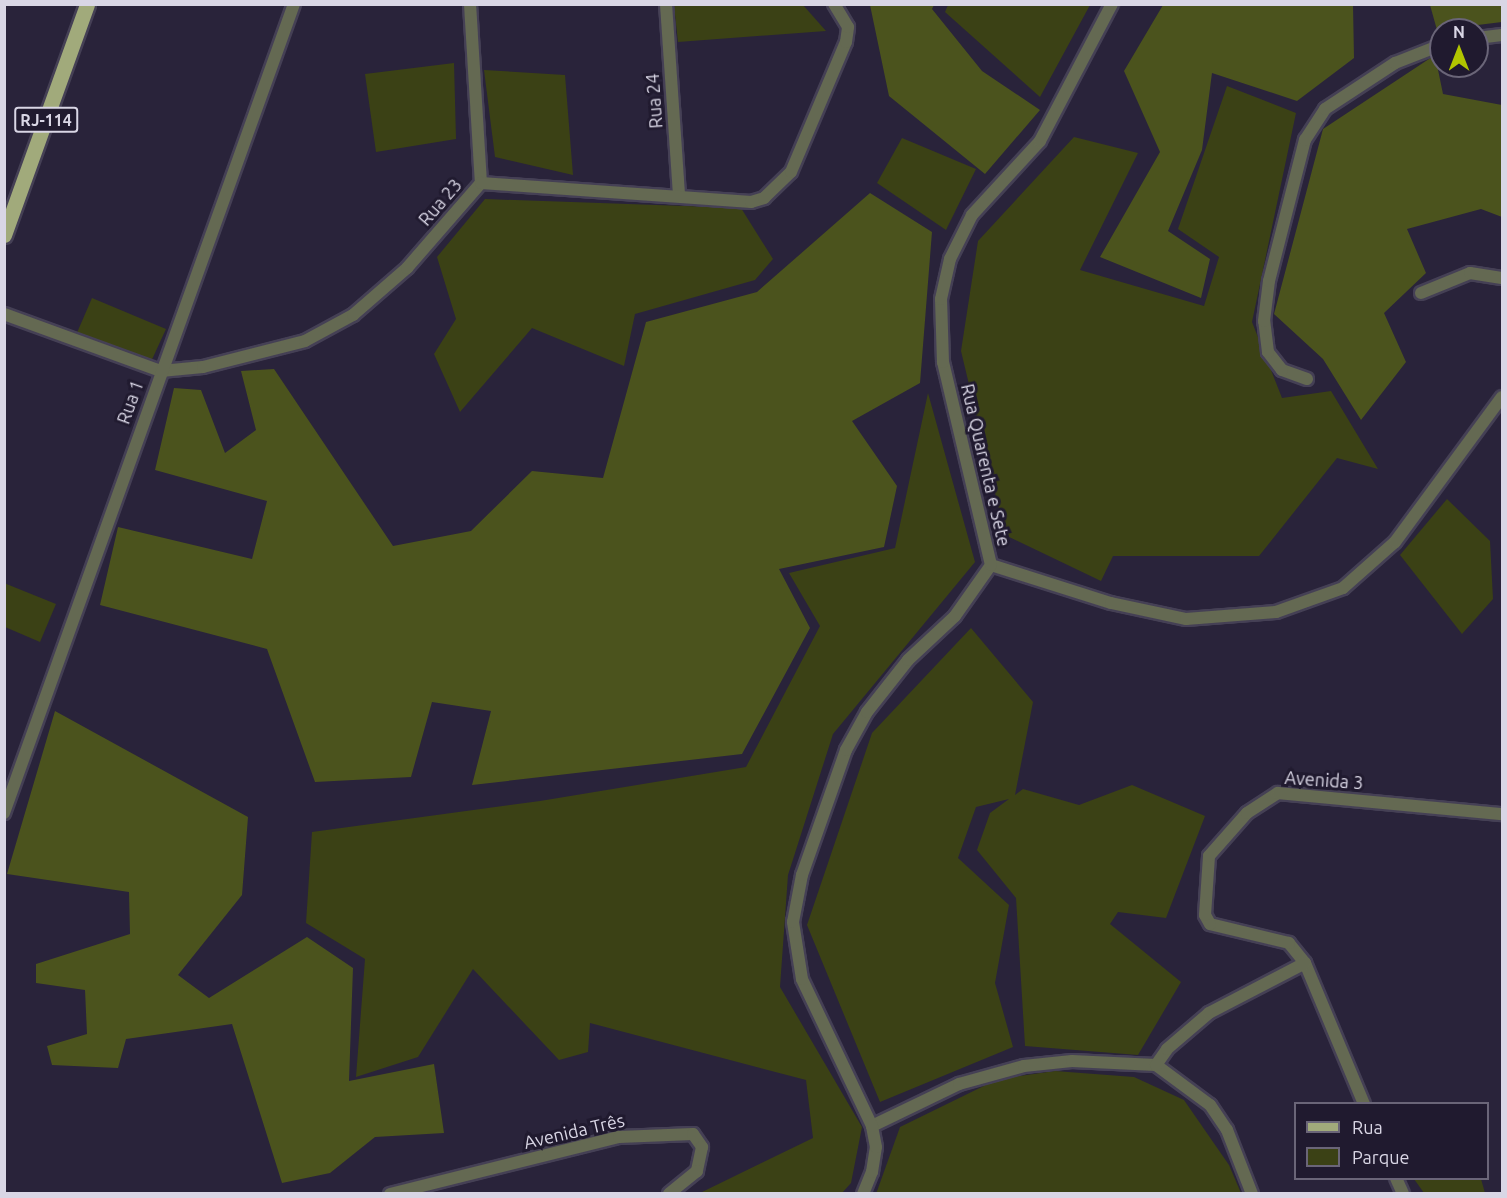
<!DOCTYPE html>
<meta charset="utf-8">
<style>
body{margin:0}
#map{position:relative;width:1507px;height:1198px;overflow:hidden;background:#29233a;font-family:Ubuntu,sans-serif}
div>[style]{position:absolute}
.green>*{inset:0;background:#3b4115}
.forest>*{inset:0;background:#4b531d}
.roads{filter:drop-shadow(2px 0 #454055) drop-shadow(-2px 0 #454055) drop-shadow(0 2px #454055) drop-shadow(0 -2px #454055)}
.street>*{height:12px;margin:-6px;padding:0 6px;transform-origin:6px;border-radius:6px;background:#646952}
.primary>*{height:15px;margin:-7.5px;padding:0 7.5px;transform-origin:7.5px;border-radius:7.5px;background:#a1aa7b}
span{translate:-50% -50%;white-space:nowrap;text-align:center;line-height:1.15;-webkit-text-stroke:6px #201a2f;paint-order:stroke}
.shield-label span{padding:2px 4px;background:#201a2f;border:2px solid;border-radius:4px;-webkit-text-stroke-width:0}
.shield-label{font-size:16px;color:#d9d6e5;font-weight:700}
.street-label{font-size:18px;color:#d9d6e5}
.frame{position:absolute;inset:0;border:6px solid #d9d6e5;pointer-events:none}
.legend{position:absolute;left:1294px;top:1102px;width:195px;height:78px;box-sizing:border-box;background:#201a2f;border:2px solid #6a6578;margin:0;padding:8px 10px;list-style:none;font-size:18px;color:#d9d6e5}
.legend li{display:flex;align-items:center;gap:12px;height:30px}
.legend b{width:30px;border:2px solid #6a6578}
.north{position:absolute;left:1429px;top:18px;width:60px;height:60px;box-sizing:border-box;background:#201a2f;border:2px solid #6a6578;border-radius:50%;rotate:0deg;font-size:16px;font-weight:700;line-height:24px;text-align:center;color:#d9d6e5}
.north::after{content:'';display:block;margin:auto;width:21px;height:27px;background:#b1c500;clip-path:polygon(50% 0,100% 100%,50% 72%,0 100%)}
</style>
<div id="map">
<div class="green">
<i style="clip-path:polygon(674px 5px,803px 5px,826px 31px,678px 42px)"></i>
<i style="clip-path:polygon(948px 5px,948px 4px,1090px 5px,1040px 97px,945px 12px)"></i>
<i style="clip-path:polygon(454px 63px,456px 139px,376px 152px,365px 74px)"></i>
<i style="clip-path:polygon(484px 70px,565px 75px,573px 175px,495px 157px)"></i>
<i style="clip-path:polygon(1227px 86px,1296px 113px,1252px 322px,1282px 398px,1331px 391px,1378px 469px,1337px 458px,1259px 556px,1113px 556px,1101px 581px,1005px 535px,961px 351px,978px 241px,1074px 137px,1138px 153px,1080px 270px,1204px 306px,1219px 257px,1178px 229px)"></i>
<i style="clip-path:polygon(902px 138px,976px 169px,946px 230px,877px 183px)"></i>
<i style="clip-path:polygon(485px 199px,741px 208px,773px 259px,755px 280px,635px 314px,624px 366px,532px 328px,460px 412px,434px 354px,456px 319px,437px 257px)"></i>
<i style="clip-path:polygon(92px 298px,166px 329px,149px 366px,76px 335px)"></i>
<i style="clip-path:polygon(928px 393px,975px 562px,833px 734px,788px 875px,780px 987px,862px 1127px,851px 1183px,842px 1193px,700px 1193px,813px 1138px,806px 1080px,590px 1023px,588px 1052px,559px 1060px,473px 969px,418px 1057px,356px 1077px,365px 959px,306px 923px,312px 832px,540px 801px,746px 767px,820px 626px,789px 573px,895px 548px)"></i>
<i style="clip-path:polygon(1447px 499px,1490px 541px,1493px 599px,1462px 634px,1400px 555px)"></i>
<i style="clip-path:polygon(4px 583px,56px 604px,40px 642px,5px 627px)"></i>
<i style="clip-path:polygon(971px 628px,1033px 702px,1015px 795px,1023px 789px,1079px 805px,1132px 785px,1205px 816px,1166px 918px,1118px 912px,1110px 924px,1181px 982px,1138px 1055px,1025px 1046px,1016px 898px,977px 850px,990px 813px,1009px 799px,976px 807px,958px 858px,1009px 905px,995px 983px,1013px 1047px,880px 1102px,807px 925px,872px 733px)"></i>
<i style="clip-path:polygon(1055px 1071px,1134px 1077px,1184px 1100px,1229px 1165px,1241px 1193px,876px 1194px,900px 1127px,998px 1079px)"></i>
<i style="clip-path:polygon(1414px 1179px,1481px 1179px,1485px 1193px,1424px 1193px)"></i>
</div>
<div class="forest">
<i style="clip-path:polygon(870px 5px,934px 5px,932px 9px,982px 71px,1040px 110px,985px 174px,889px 96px)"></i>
<i style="clip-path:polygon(1163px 5px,1353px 5px,1354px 58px,1297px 101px,1212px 73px,1202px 150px,1168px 231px,1210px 259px,1201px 298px,1100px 257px,1160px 152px,1124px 71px)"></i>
<i style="clip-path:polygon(1430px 5px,1502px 5px,1502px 22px,1437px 30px)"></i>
<i style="clip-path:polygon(1435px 55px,1443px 94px,1502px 105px,1502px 217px,1481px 209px,1407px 229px,1426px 273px,1384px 313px,1406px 362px,1361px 420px,1323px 359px,1274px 314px,1323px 129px)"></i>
<i style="clip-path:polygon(870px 193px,932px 232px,920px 383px,852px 421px,897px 486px,884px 547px,779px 569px,810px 628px,742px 754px,472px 785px,491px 711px,432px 702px,411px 777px,315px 782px,267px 649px,100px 605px,118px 527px,252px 559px,267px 501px,155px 470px,174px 388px,201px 390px,225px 453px,256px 430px,241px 371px,274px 369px,393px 546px,471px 531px,532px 471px,603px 478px,646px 322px,757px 292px)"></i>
<i style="clip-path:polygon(55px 711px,248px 817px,242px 895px,178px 975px,209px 998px,307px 937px,353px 968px,349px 1081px,434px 1064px,444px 1133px,375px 1137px,330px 1173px,282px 1183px,232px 1024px,126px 1039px,118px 1068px,52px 1065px,47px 1046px,87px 1034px,85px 990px,36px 983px,36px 964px,130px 934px,129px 892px,7px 874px)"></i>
</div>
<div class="roads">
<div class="street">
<i style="left:470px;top:4px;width:179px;rotate:86.5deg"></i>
<i style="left:666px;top:4px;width:192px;rotate:86.1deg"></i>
<i style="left:1477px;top:38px;width:25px;rotate:-7deg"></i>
<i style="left:1421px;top:293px;width:53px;rotate:-22.2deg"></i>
<i style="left:1470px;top:273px;width:32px;rotate:9deg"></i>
<i style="left:4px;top:314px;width:167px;rotate:20deg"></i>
<i style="left:161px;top:371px;width:42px;rotate:-5.4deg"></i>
<i style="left:203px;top:367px;width:105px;rotate:-14.3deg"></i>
<i style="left:305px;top:341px;width:55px;rotate:-28.4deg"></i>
<i style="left:353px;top:315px;width:72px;rotate:-41deg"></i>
<i style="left:407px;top:268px;width:113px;rotate:-49deg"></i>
<i style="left:481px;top:183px;width:271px;rotate:4deg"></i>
<i style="left:751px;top:202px;width:14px;rotate:-17deg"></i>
<i style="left:764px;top:198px;width:37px;rotate:-44deg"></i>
<i style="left:791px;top:172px;width:141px;rotate:-67.1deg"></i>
<i style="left:846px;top:42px;width:15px;rotate:-82deg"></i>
<i style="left:848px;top:27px;width:27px;rotate:-121deg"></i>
<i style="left:1307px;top:379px;width:27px;rotate:-160deg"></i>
<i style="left:1282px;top:370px;width:23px;rotate:-128deg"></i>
<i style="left:1268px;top:352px;width:31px;rotate:-97deg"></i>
<i style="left:1264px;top:321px;width:40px;rotate:-82.9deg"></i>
<i style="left:1269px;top:281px;width:146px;rotate:-75.7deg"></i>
<i style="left:1305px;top:140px;width:37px;rotate:-57deg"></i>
<i style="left:1325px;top:109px;width:84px;rotate:-33.3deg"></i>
<i style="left:1395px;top:63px;width:49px;rotate:-21.4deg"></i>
<i style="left:991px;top:565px;width:126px;rotate:17.6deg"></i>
<i style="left:1111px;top:603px;width:77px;rotate:12deg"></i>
<i style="left:1186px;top:619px;width:90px;rotate:-4.4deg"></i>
<i style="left:1276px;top:612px;width:71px;rotate:-19.7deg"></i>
<i style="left:1343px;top:588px;width:69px;rotate:-41.5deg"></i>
<i style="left:1395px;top:542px;width:180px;rotate:-53.6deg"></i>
<i style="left:4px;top:813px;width:859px;rotate:-70.28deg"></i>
<i style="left:1364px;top:1104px;width:153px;rotate:-112.7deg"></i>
<i style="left:1305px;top:963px;width:26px;rotate:-129deg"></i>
<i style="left:1289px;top:943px;width:81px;rotate:-166.5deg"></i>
<i style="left:1210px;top:924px;width:10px;rotate:-119deg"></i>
<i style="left:1205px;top:915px;width:59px;rotate:-86.1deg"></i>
<i style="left:1209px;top:856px;width:57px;rotate:-48.5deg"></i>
<i style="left:1247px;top:813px;width:37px;rotate:-33deg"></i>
<i style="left:1278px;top:793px;width:225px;rotate:5.4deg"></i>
<i style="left:872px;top:1126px;width:97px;rotate:-25.8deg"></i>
<i style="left:959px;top:1084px;width:67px;rotate:-15.5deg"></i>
<i style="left:1024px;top:1066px;width:48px;rotate:-5.9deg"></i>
<i style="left:1072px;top:1061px;width:84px;rotate:2.7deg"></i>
<i style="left:1396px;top:1178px;width:17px;rotate:66deg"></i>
<i style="left:390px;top:1194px;width:236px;rotate:-14deg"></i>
<i style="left:619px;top:1137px;width:74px;rotate:-2.3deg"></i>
<i style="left:693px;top:1134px;width:16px;rotate:55deg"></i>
<i style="left:702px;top:1147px;width:25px;rotate:102deg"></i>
<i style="left:697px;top:1171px;width:36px;rotate:141deg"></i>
<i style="left:863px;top:1194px;width:24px;rotate:-68deg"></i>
<i style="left:872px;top:1172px;width:25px;rotate:-81deg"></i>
<i style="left:876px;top:1147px;width:21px;rotate:-101deg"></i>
<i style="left:872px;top:1126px;width:163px;rotate:-115.5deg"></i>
<i style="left:802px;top:979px;width:58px;rotate:-99deg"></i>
<i style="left:793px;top:922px;width:48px;rotate:-79.2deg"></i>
<i style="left:802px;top:875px;width:133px;rotate:-70.6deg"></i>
<i style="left:846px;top:750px;width:43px;rotate:-61.1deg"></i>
<i style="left:867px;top:712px;width:66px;rotate:-51.7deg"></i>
<i style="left:908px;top:660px;width:64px;rotate:-43.1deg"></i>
<i style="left:955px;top:616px;width:62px;rotate:-54.8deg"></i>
<i style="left:991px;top:565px;width:209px;rotate:-103.3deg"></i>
<i style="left:943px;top:362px;width:63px;rotate:-91.8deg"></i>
<i style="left:941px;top:299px;width:41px;rotate:-77.3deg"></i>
<i style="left:950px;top:259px;width:49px;rotate:-63.4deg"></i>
<i style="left:972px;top:215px;width:100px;rotate:-47.4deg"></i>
<i style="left:1040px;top:141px;width:155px;rotate:-62.3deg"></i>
<i style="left:1252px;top:1194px;width:69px;rotate:-111.3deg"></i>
<i style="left:1227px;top:1130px;width:30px;rotate:-124deg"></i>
<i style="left:1210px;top:1105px;width:67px;rotate:-143.5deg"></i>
<i style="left:1156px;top:1065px;width:19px;rotate:-55deg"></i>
<i style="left:1167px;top:1049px;width:55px;rotate:-40.6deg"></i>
<i style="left:1209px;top:1013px;width:108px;rotate:-27.5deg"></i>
</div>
<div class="primary">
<i style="left:4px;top:235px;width:245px;rotate:-70.2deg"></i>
</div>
</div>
<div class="shield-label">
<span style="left:46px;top:120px">RJ-114</span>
</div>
<div class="street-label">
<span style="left:654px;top:101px;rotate:-94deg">Rua 24</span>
<span style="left:440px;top:202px;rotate:-49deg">Rua 23</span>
<span style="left:130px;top:402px;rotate:-70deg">Rua 1</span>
<span style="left:986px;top:465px;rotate:77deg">Rua Quarenta e Sete</span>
<span style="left:1324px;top:780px;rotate:4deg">Avenida 3</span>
<span style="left:574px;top:1131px;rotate:-13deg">Avenida Três</span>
</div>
<div class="frame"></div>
<ul class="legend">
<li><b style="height:8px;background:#a1aa7b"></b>Rua</li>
<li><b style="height:16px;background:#3b4115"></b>Parque</li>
</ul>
<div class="north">N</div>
</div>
